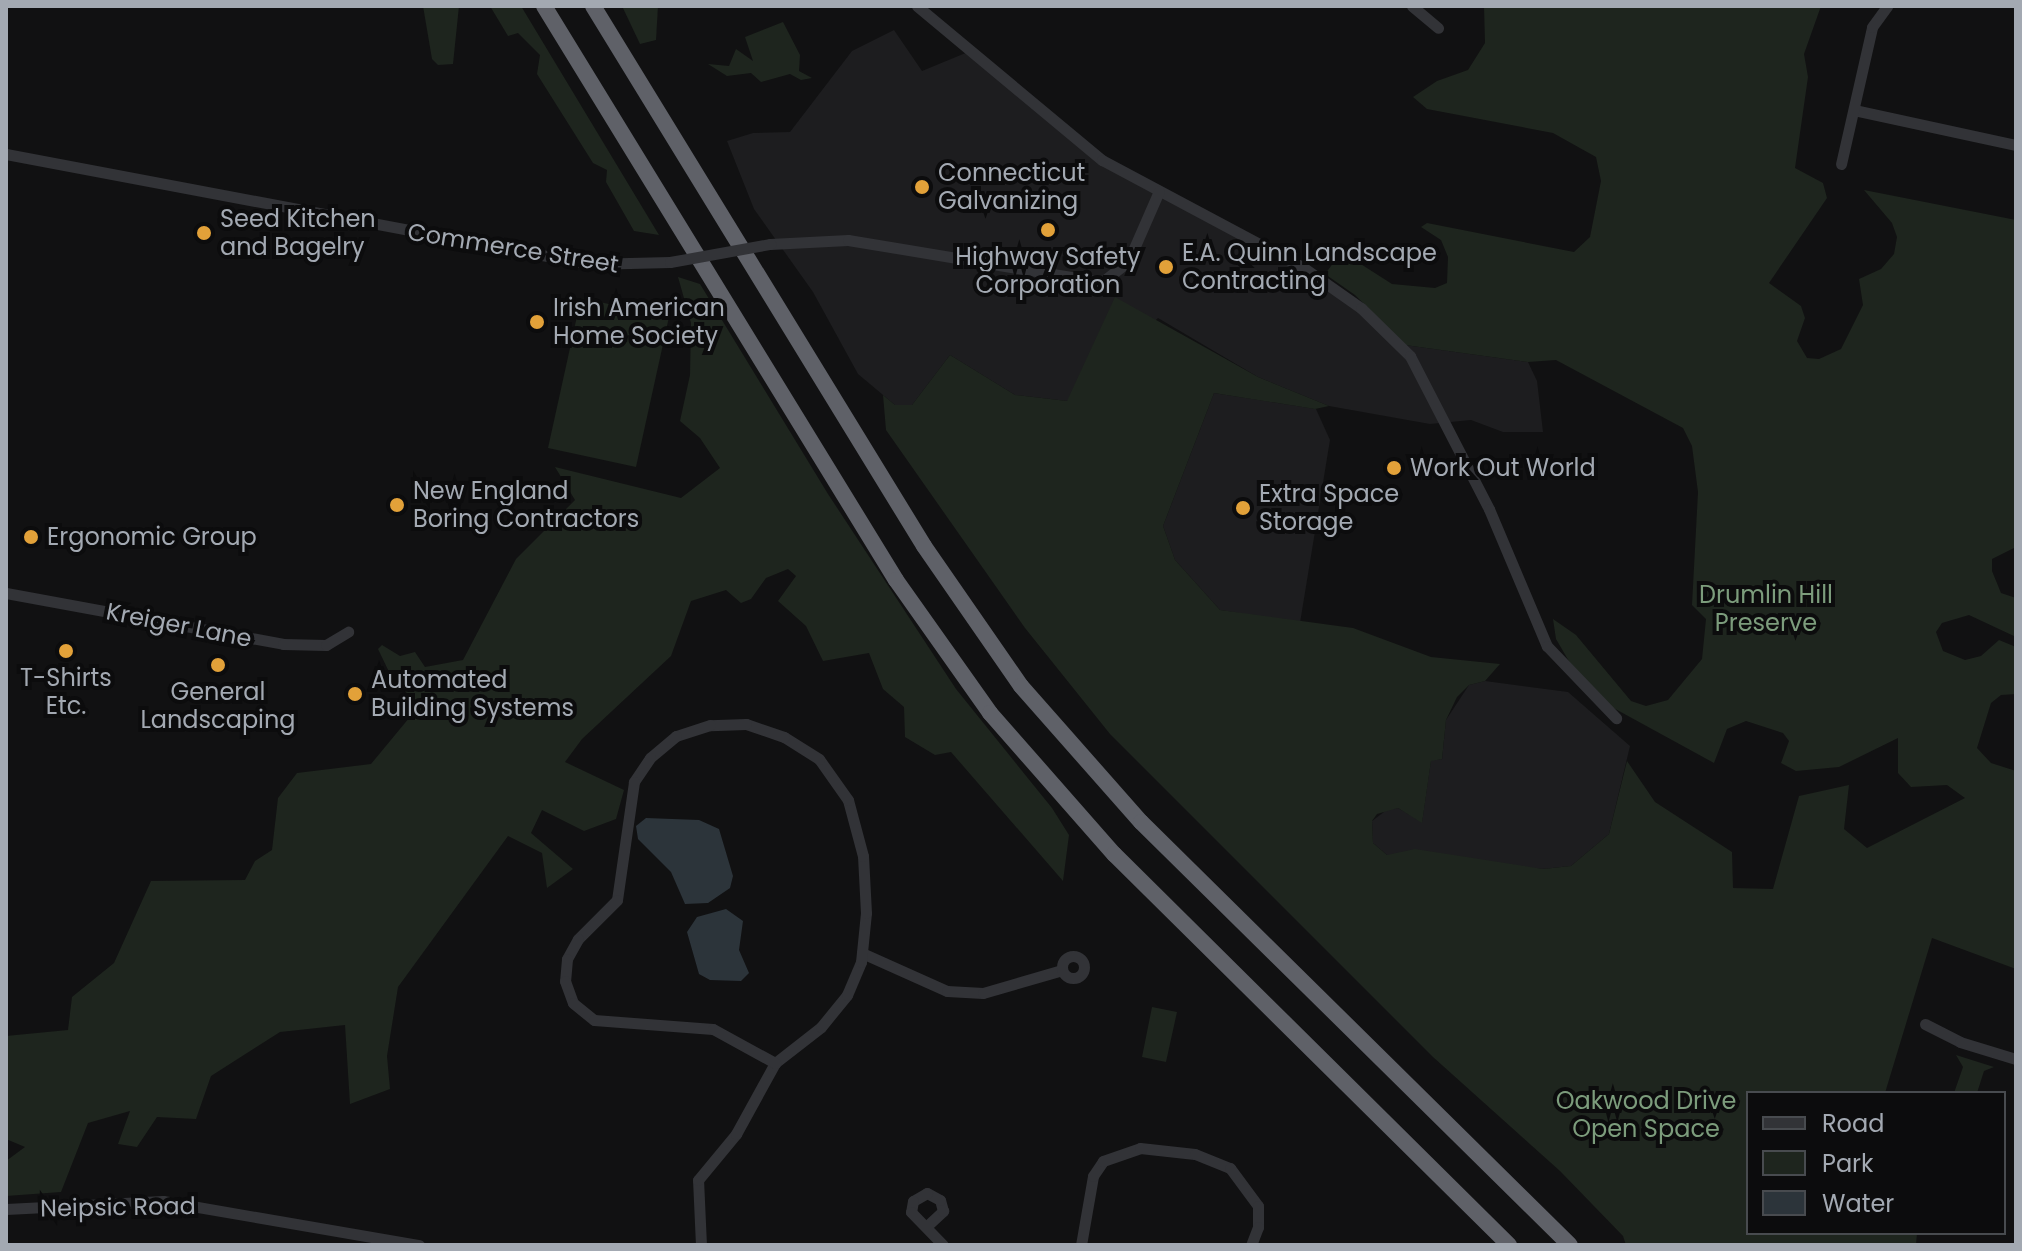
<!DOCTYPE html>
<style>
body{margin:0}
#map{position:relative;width:2022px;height:1251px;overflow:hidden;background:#111112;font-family:Poppins,sans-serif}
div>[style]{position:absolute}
.built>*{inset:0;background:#1d1d1f}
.green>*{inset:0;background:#1e251e}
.water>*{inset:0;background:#2c343a}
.minor>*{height:11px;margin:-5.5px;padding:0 5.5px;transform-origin:5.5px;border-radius:5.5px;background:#323337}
.minor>.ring{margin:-5.5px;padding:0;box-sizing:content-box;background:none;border:11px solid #323337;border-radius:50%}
.highway>*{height:16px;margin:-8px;padding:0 8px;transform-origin:8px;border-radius:8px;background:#5f6168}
.minor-bridge>*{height:11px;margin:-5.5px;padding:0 5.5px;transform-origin:5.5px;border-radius:5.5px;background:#323337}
.dots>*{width:22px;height:22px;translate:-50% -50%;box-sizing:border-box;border:4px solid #0c0c0d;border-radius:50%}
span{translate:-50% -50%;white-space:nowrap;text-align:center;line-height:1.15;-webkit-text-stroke:8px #0c0c0d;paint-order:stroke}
.poi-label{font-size:24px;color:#a3a9b2}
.left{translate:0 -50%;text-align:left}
.street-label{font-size:24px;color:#a3a9b2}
.park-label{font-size:24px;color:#7c9c7c}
.frame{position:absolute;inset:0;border:8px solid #a3a9b2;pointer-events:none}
.legend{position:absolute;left:1746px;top:1091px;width:260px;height:144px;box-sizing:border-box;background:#0c0c0d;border:2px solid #484b4f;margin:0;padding:10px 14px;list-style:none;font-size:24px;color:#a3a9b2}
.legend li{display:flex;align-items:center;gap:16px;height:40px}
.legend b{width:40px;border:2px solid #484b4f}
</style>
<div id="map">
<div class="built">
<i style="clip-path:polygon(894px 30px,922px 71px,968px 52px,1102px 160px,1304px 268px,1398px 344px,1528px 362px,1537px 381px,1543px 432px,1503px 432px,1471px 420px,1430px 424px,1329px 406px,1258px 377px,1158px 318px,1067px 401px,1015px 395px,950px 355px,912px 405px,895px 405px,858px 374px,813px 292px,754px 209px,727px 141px,753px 133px,790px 132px,852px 51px)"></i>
<i style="clip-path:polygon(1214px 393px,1316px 409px,1330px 440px,1300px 623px,1220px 610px,1175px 560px,1163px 526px)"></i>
<i style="clip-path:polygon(1485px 681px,1568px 692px,1630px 746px,1609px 834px,1571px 866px,1543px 869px,1387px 855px,1373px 843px,1372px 821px,1388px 809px,1398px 808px,1422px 822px,1431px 760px,1442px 759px,1446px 720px,1469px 685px)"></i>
</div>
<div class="green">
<i style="clip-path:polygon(423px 6px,459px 6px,453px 64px,438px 65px,432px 59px)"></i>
<i style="clip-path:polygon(490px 6px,521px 6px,659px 235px,634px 231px,606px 182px,607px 170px,593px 163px,537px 74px,540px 55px,518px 33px,508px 36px)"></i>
<i style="clip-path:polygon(622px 6px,658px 6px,656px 40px,640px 44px)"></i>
<i style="clip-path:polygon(1484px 6px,1821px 6px,1804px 54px,1808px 77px,1795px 168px,1823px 183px,1827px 198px,1769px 283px,1801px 306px,1805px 318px,1797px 341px,1807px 358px,1819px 359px,1841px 349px,1863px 305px,1859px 279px,1881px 269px,1894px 254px,1897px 237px,1892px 223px,1864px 190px,2016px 220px,2016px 547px,1992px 559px,1992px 571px,2001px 593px,2016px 598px,2016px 637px,1969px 615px,1942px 623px,1936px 632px,1943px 651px,1965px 660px,1981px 656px,1999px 640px,2016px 647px,2016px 694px,2001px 695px,1991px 703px,1977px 748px,1991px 763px,2016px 771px,2016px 969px,1932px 938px,1885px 1093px,1748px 1093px,1748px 1233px,1917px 1233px,1916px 1245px,1626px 1245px,1623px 1236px,1560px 1171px,1433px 1057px,1110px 734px,1025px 628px,886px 430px,883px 395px,895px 405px,912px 405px,950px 355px,1015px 395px,1067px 401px,1115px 297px,1258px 377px,1329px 406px,1315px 409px,1214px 393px,1163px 526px,1175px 560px,1220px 610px,1353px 628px,1431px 657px,1500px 664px,1485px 681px,1469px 685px,1457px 697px,1446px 720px,1442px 759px,1431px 761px,1422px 823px,1398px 808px,1377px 814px,1372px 821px,1373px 843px,1387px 855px,1415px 849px,1543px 869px,1571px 866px,1609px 834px,1627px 761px,1655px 802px,1732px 852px,1733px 888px,1773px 889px,1799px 796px,1849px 785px,1844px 829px,1867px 848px,1965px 798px,1947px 785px,1911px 787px,1898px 773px,1898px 738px,1839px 767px,1796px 771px,1781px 763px,1789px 741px,1783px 733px,1746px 721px,1727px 729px,1714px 763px,1608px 705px,1570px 663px,1556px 639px,1553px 619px,1576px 635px,1631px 701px,1646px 706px,1668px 700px,1702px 659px,1706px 619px,1692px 605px,1698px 492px,1692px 446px,1683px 428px,1556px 360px,1528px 362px,1405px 345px,1355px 295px,1325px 274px,1334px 262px,1356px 261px,1392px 284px,1435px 288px,1447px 283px,1448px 257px,1441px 240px,1421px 227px,1427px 223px,1574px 252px,1590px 237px,1601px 181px,1596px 157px,1553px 133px,1427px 109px,1413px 97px,1437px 81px,1468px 70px,1485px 43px)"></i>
<i style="clip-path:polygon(783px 22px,800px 55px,799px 71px,812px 78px,801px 80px,790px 74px,761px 82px,751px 73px,727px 76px,708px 64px,729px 66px,736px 49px,753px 61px,745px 37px)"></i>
<i style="clip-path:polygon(678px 277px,700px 284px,828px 494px,956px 689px,1052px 808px,1069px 835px,1063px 881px,951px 752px,935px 755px,905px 737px,904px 707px,883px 689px,869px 653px,823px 661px,806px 626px,778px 601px,796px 576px,788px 569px,766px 578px,751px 599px,741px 603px,726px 590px,691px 601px,671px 656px,582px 739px,565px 762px,624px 790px,616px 819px,584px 831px,542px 810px,531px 833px,573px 869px,547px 888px,542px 853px,508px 836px,398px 987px,387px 1056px,390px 1089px,350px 1104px,345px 1025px,280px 1032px,211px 1076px,196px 1119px,157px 1117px,137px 1147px,118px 1144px,130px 1111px,88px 1123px,61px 1192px,6px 1196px,6px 1161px,25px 1147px,6px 1139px,6px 1036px,68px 1030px,72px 997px,114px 963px,151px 881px,245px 880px,255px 861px,272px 850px,278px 798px,297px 773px,371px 764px,419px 706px,391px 676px,378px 649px,382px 645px,400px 656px,415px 652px,425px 667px,463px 660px,516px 559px,575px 500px,555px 467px,681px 498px,720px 468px,700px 438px,680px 421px,690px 375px,691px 323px)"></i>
<i style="clip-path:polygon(581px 298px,669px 317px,636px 467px,548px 448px)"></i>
<i style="clip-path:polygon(1152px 1007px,1177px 1012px,1166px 1062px,1142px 1057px)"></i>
<i style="clip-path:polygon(1956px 1055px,1994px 1067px,1984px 1071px,1977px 1093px,1954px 1093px,1963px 1067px)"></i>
</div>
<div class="water">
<i style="clip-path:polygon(646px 818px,699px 820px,719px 829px,733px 876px,730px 888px,708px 903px,685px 904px,671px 872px,638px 839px,636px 826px)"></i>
<i style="clip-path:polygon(726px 909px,743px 921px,739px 950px,749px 973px,741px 981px,710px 980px,699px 974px,687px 932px,697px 917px)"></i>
</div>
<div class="minor">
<i style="left:917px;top:6px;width:241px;rotate:39.8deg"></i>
<i style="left:1102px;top:160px;width:229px;rotate:28.1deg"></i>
<i style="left:1304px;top:268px;width:70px;rotate:35.1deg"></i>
<i style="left:1361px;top:308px;width:69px;rotate:44.4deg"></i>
<i style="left:1410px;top:356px;width:172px;rotate:62.7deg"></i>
<i style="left:1489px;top:509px;width:149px;rotate:67.1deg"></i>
<i style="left:1547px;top:646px;width:100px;rotate:46.2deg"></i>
<i style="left:1412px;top:6px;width:34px;rotate:40deg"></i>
<i style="left:1854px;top:110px;width:166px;rotate:12.2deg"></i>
<i style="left:6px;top:154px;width:593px;rotate:10.68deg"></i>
<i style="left:589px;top:264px;width:81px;rotate:-1.4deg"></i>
<i style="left:1841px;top:164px;width:140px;rotate:-77.2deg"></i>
<i style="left:1872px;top:27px;width:26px;rotate:-54deg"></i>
<i style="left:770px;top:244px;width:78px;rotate:-2.9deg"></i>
<i style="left:848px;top:240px;width:257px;rotate:9.4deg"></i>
<i style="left:1102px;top:282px;width:33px;rotate:-38deg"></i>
<i style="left:1128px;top:262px;width:77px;rotate:-66.4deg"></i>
<i style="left:6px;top:593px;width:282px;rotate:10.4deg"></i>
<i style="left:283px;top:644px;width:43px;rotate:1.3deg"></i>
<i style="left:326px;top:645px;width:26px;rotate:-31deg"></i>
<i style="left:862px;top:953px;width:93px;rotate:24.1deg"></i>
<i style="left:947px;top:991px;width:36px;rotate:3deg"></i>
<i style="left:983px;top:993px;width:82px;rotate:-16.2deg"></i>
<i class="ring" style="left:1062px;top:956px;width:11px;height:11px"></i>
<i style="left:1925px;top:1024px;width:39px;rotate:27deg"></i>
<i style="left:1960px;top:1042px;width:59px;rotate:16.9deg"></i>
<i style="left:6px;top:1209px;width:157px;rotate:-2.9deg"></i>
<i style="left:163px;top:1201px;width:260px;rotate:9.8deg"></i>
<i style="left:928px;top:1225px;width:21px;rotate:-43deg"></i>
<i style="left:943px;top:1211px;width:11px;rotate:-105deg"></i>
<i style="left:940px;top:1200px;width:15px;rotate:-152deg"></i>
<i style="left:927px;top:1193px;width:16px;rotate:150deg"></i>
<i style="left:913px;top:1201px;width:11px;rotate:100deg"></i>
<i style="left:911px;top:1212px;width:46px;rotate:45.9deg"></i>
<i style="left:701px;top:1245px;width:65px;rotate:-92.6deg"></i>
<i style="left:698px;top:1180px;width:60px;rotate:-50.4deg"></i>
<i style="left:736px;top:1134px;width:81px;rotate:-61.2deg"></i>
<i style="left:775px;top:1063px;width:58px;rotate:-38deg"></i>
<i style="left:821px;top:1027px;width:41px;rotate:-50.9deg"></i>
<i style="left:847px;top:995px;width:36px;rotate:-67deg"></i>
<i style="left:861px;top:962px;width:49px;rotate:-84.2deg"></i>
<i style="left:866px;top:913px;width:57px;rotate:-93deg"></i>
<i style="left:863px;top:856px;width:58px;rotate:-105deg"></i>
<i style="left:848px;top:800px;width:50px;rotate:-125.3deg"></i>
<i style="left:819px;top:759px;width:41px;rotate:-147.8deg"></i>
<i style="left:784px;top:737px;width:40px;rotate:-161.1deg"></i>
<i style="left:746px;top:724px;width:36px;rotate:178deg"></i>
<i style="left:710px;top:725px;width:36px;rotate:162deg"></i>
<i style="left:676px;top:736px;width:34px;rotate:140deg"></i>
<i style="left:650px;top:758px;width:29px;rotate:124deg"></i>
<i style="left:634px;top:782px;width:119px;rotate:98.2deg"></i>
<i style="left:617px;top:900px;width:55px;rotate:135deg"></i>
<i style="left:578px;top:939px;width:23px;rotate:119deg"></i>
<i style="left:567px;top:959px;width:22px;rotate:95deg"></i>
<i style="left:565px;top:981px;width:23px;rotate:70deg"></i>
<i style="left:573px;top:1003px;width:27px;rotate:39deg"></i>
<i style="left:594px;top:1020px;width:119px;rotate:4.3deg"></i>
<i style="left:713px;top:1029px;width:71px;rotate:28.7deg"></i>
<i style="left:1081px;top:1245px;width:70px;rotate:-80.1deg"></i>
<i style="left:1093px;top:1176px;width:18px;rotate:-56deg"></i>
<i style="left:1103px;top:1161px;width:39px;rotate:-19deg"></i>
<i style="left:1140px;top:1148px;width:55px;rotate:6.2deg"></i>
<i style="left:1195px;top:1154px;width:38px;rotate:22deg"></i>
<i style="left:1230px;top:1168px;width:47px;rotate:53.6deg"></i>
<i style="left:1258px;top:1206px;width:21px;rotate:90deg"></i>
<i style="left:1258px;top:1227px;width:19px;rotate:111deg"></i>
</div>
<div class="highway">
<i style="left:544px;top:6px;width:673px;rotate:58.48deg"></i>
<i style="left:896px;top:580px;width:163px;rotate:54.7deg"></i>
<i style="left:990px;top:713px;width:188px;rotate:48.7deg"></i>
<i style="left:1114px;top:854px;width:556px;rotate:44.71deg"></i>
<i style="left:593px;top:6px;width:633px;rotate:58.49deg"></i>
<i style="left:924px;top:546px;width:170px;rotate:55.3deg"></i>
<i style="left:1021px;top:686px;width:181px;rotate:48.6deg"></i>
<i style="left:1141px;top:822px;width:602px;rotate:44.6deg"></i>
</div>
<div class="minor-bridge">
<i style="left:670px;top:262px;width:102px;rotate:-10.2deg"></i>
</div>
<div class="dots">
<i style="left:922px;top:187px;background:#e2a139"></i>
<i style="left:1048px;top:230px;background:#e2a139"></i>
<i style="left:204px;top:233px;background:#e2a139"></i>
<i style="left:1166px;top:267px;background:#e2a139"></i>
<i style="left:537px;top:322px;background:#e2a139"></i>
<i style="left:1394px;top:468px;background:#e2a139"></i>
<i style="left:397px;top:505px;background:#e2a139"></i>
<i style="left:1243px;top:508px;background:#e2a139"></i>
<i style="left:31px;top:537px;background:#e2a139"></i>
<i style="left:66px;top:651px;background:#e2a139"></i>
<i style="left:218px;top:665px;background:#e2a139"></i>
<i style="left:355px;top:694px;background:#e2a139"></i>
</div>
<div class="poi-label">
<span class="left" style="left:938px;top:187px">Connecticut<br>Galvanizing</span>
<span class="left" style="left:220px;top:233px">Seed Kitchen<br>and Bagelry</span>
<span class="left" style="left:1182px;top:267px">E.A. Quinn Landscape<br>Contracting</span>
<span style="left:1048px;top:271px">Highway Safety<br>Corporation</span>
<span class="left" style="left:553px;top:322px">Irish American<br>Home Society</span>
<span class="left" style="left:1410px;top:468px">Work Out World</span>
<span class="left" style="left:413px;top:505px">New England<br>Boring Contractors</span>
<span class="left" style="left:1259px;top:508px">Extra Space<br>Storage</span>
<span class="left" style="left:47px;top:537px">Ergonomic Group</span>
<span style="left:66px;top:692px">T-Shirts<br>Etc.</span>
<span class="left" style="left:371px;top:694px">Automated<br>Building Systems</span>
<span style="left:218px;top:706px">General<br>Landscaping</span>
</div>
<div class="street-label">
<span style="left:513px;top:248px;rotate:9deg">Commerce Street</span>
<span style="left:179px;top:625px;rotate:11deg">Kreiger Lane</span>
<span style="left:118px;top:1207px;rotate:-1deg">Neipsic Road</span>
</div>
<div class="park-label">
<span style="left:1766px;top:609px">Drumlin Hill<br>Preserve</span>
<span style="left:1646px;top:1115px">Oakwood Drive<br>Open Space</span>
</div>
<div class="frame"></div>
<ul class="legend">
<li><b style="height:10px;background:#323337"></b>Road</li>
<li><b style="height:22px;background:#1e251e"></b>Park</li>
<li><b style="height:22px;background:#2c343a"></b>Water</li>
</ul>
</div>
